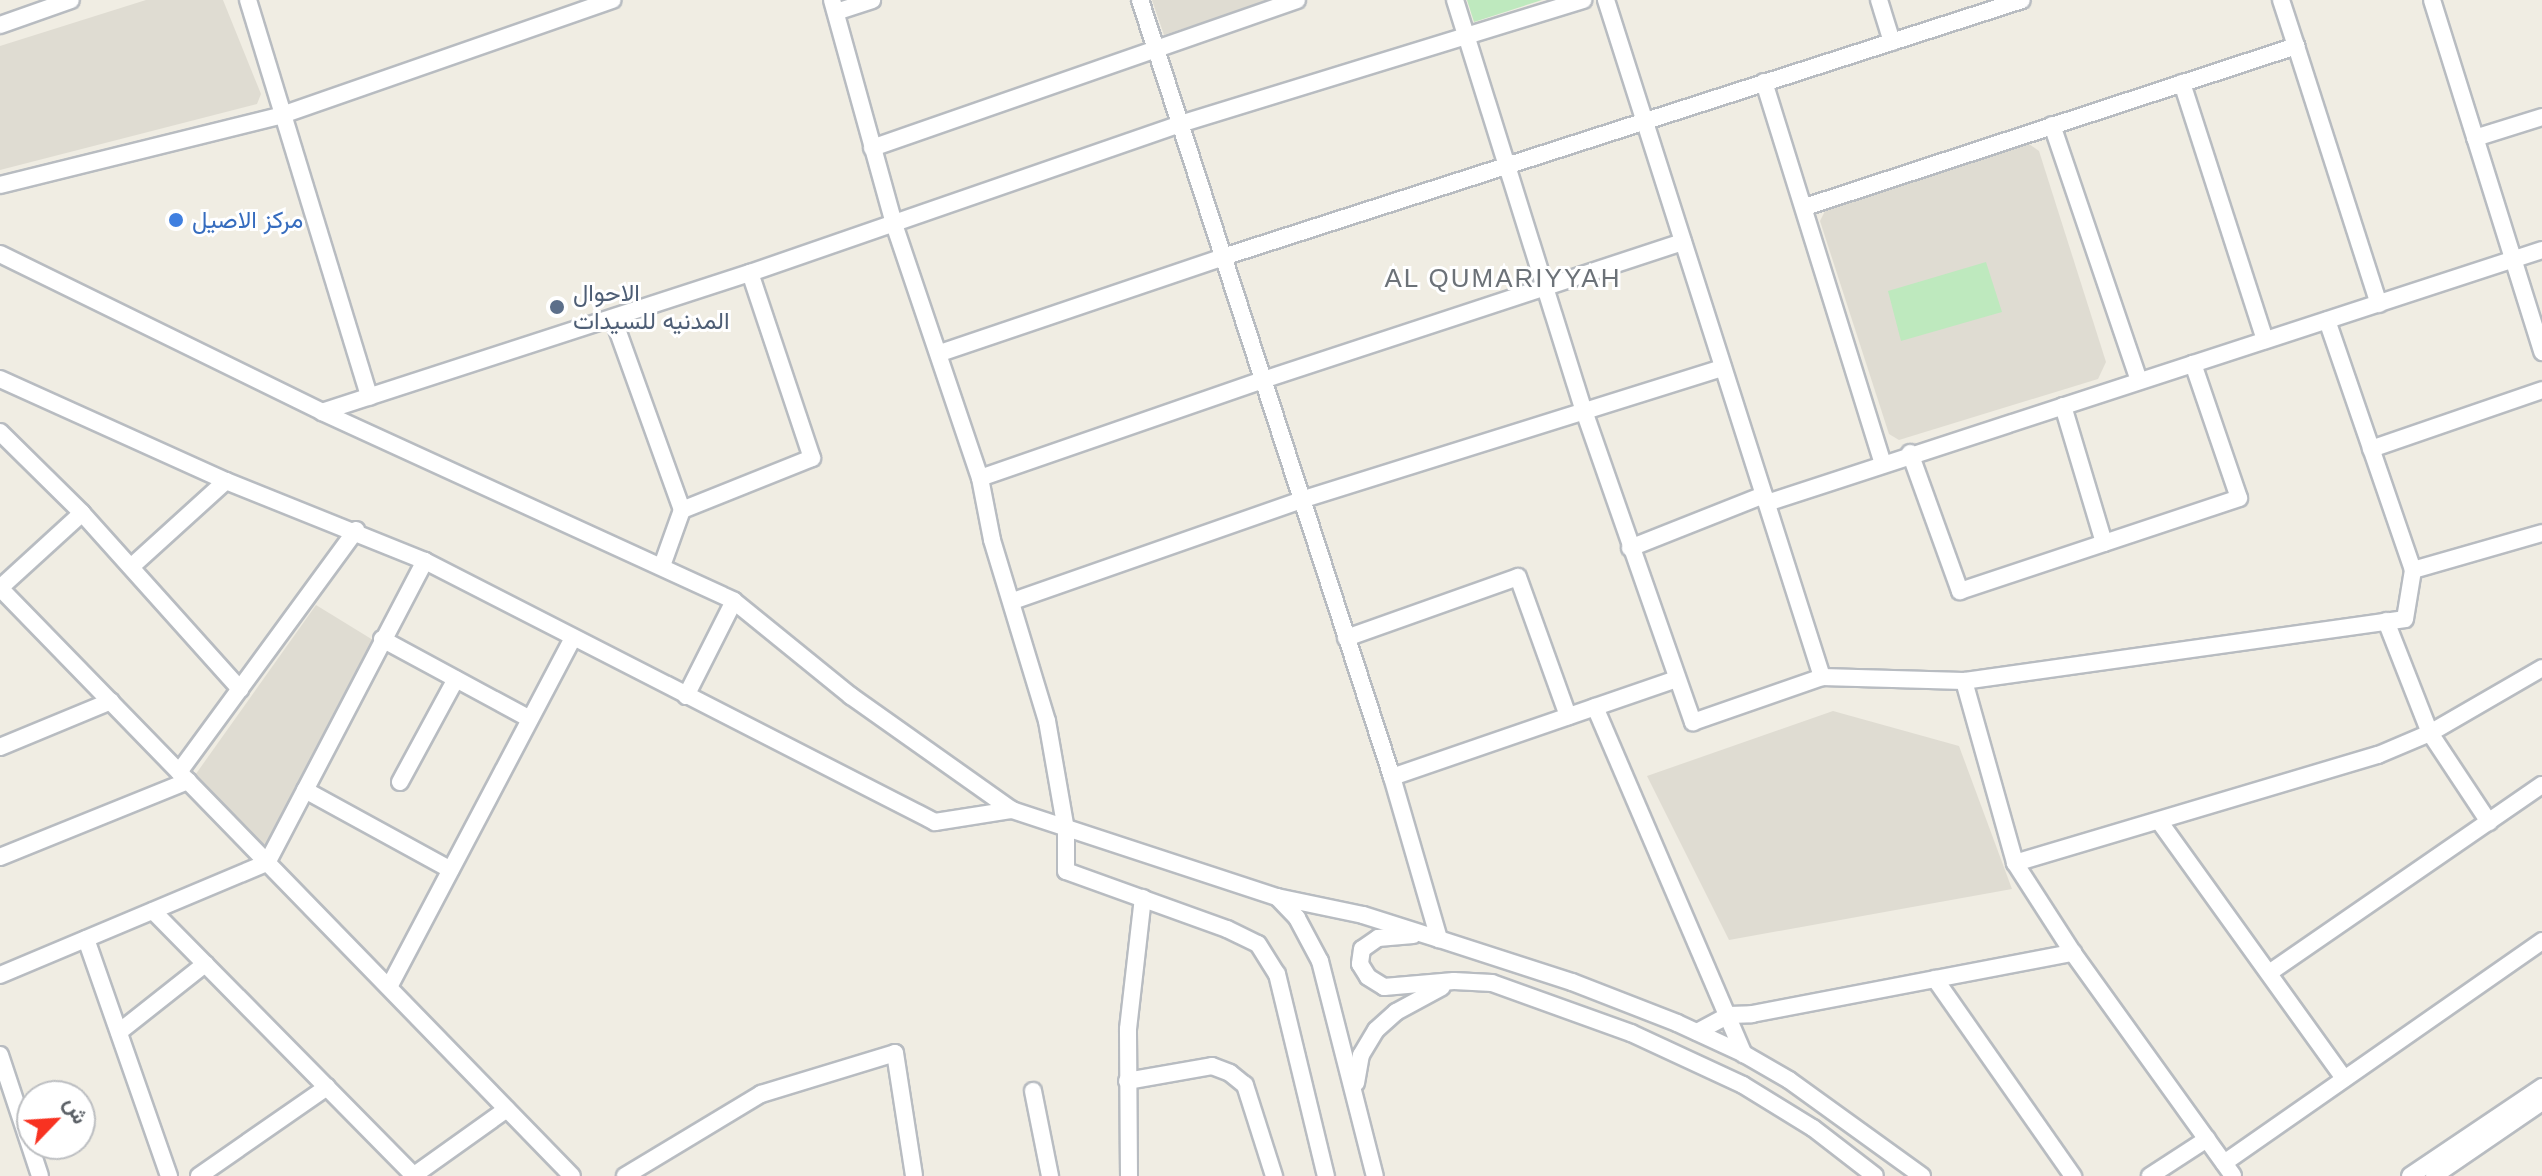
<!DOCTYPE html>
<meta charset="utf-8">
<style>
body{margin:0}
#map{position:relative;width:2542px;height:1176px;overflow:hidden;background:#f0ede3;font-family:Arial,Vazirmatn,sans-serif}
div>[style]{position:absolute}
.education>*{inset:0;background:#dfdcd2}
.green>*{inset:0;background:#bee9be}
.roads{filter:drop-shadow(2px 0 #b8bcc1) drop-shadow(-2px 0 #b8bcc1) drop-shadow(0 2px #b8bcc1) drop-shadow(0 -2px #b8bcc1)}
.minor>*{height:16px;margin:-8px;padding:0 8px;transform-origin:8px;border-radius:8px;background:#fff}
.dots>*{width:22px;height:22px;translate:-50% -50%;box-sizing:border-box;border:4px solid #fff;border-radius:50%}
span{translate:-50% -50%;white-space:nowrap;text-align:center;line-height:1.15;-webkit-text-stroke:6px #fff;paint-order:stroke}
.shop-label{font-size:24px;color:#366cbe}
.left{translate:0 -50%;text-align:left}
.service-label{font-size:24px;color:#4e5e75}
.neighbourhood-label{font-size:26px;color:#6c7278;letter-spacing:2px}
.north{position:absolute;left:16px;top:1080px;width:80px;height:80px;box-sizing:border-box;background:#fff;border:2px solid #bdbfc2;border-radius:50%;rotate:65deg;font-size:22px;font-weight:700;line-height:32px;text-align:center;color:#5b6066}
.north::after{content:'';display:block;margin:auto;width:28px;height:36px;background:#f83221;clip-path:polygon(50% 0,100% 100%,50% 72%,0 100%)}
</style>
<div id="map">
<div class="education">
<i style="clip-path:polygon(146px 0,223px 0,261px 94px,257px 104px,0 170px,0 46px)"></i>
<i style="clip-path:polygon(1152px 0,1271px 0,1164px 35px)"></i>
<i style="clip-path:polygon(2029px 144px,2039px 151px,2106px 362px,2098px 379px,1899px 440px,1889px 434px,1820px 221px,1826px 209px)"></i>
<i style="clip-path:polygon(316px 605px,373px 640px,266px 850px,193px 778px)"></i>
<i style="clip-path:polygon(1833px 711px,1959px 746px,2012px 889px,1729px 940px,1647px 776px)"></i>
</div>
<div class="green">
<i style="clip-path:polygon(1467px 0,1542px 0,1474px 22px)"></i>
<i style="clip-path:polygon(1986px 262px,2002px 312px,1901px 341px,1888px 291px)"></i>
</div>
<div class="roads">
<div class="minor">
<i style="left:248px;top:0;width:415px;rotate:73deg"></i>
<i style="left:832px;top:0;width:232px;rotate:74.5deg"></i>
<i style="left:894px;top:224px;width:268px;rotate:71.3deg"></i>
<i style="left:980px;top:478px;width:63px;rotate:79deg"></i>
<i style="left:992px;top:540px;width:189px;rotate:73.1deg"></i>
<i style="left:1047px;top:721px;width:111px;rotate:80.1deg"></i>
<i style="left:1066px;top:830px;width:41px;rotate:90deg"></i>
<i style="left:1066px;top:871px;width:171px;rotate:19.8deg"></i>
<i style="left:1227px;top:929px;width:34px;rotate:26deg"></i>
<i style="left:1258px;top:944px;width:36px;rotate:58deg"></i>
<i style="left:1277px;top:974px;width:208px;rotate:76.4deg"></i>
<i style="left:1140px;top:0;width:817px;rotate:72.03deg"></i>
<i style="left:1392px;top:777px;width:169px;rotate:73.8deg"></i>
<i style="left:1455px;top:0;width:431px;rotate:72.6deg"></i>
<i style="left:1584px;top:411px;width:330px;rotate:70.7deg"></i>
<i style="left:1693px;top:722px;width:137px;rotate:-19.2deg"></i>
<i style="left:1822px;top:677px;width:142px;rotate:1.6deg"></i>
<i style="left:1964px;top:681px;width:445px;rotate:-8deg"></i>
<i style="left:2405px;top:619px;width:50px;rotate:-80.7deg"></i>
<i style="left:2413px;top:570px;width:264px;rotate:-109deg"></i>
<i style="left:1606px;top:0;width:711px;rotate:72.3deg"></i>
<i style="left:1879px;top:0;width:44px;rotate:72.8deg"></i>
<i style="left:2281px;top:0;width:48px;rotate:71.9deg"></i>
<i style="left:2432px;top:0;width:369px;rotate:72.6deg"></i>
<i style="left:836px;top:12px;width:38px;rotate:-18deg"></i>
<i style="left:0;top:25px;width:75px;rotate:-19.4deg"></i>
<i style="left:1764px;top:82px;width:400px;rotate:72.7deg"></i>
<i style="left:2182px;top:83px;width:270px;rotate:72.1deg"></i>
<i style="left:2052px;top:125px;width:270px;rotate:71.2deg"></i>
<i style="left:2475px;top:138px;width:70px;rotate:-17.4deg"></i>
<i style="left:872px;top:148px;width:450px;rotate:-19.2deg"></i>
<i style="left:0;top:185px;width:291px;rotate:-13.9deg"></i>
<i style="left:282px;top:115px;width:350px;rotate:-19.2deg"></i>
<i style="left:1805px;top:207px;width:517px;rotate:-18.15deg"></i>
<i style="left:2296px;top:46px;width:271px;rotate:72.2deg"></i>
<i style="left:0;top:254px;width:359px;rotate:26.1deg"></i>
<i style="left:322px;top:412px;width:453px;rotate:24.6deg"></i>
<i style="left:734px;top:601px;width:151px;rotate:39.1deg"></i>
<i style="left:851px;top:696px;width:197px;rotate:35.3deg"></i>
<i style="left:1012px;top:810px;width:279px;rotate:18.2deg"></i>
<i style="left:1277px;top:897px;width:29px;rotate:46deg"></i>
<i style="left:1297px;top:918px;width:49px;rotate:61.9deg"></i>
<i style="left:1320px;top:961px;width:222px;rotate:75.7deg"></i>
<i style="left:613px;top:318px;width:204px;rotate:70.2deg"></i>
<i style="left:682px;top:510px;width:59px;rotate:109.7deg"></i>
<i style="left:940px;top:353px;width:299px;rotate:-18.7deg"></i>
<i style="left:1223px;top:257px;width:839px;rotate:-17.83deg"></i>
<i style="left:0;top:379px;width:248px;rotate:24.3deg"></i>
<i style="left:226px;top:481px;width:214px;rotate:21.9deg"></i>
<i style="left:425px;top:561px;width:573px;rotate:27.1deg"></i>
<i style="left:935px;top:822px;width:78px;rotate:-8.9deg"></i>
<i style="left:2063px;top:406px;width:143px;rotate:73.3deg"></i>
<i style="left:322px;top:412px;width:450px;rotate:-18deg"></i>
<i style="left:750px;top:273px;width:455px;rotate:-19.1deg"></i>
<i style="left:1180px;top:124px;width:422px;rotate:-17.1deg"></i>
<i style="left:0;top:432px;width:115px;rotate:44.6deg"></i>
<i style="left:82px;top:513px;width:237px;rotate:48.1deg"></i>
<i style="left:2371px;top:449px;width:181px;rotate:-19deg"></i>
<i style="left:1910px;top:453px;width:147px;rotate:70.1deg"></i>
<i style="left:1960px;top:591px;width:294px;rotate:-18.4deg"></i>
<i style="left:2239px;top:498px;width:142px;rotate:-108.9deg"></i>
<i style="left:980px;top:478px;width:299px;rotate:-19.1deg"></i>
<i style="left:1263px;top:380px;width:442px;rotate:-18.2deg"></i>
<i style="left:1767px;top:503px;width:815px;rotate:-18.08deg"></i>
<i style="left:682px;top:510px;width:140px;rotate:-21.8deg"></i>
<i style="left:812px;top:458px;width:195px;rotate:-108.5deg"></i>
<i style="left:1630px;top:548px;width:144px;rotate:-21.6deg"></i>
<i style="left:131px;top:567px;width:128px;rotate:-42.2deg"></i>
<i style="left:2413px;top:570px;width:134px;rotate:-16deg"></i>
<i style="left:0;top:588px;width:820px;rotate:45.79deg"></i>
<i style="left:0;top:588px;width:111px;rotate:-42.4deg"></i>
<i style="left:1013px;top:601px;width:305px;rotate:-19.3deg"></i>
<i style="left:1301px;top:500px;width:442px;rotate:-17.4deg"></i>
<i style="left:2386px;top:621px;width:120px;rotate:68.6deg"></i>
<i style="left:2430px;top:733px;width:107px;rotate:56.5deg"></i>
<i style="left:1346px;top:638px;width:182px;rotate:-19.5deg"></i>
<i style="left:1518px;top:577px;width:148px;rotate:70.2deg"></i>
<i style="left:382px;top:639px;width:168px;rotate:28.4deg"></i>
<i style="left:1964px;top:681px;width:189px;rotate:74.3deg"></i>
<i style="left:2015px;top:863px;width:107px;rotate:57.2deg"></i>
<i style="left:2073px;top:953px;width:274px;rotate:54.3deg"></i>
<i style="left:686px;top:696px;width:106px;rotate:-63.2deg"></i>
<i style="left:1595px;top:707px;width:378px;rotate:66.8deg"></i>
<i style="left:0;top:747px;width:120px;rotate:-22.5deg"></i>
<i style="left:179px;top:772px;width:300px;rotate:-53.8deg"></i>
<i style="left:1392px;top:777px;width:301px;rotate:-19deg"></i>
<i style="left:400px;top:782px;width:117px;rotate:-61.5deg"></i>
<i style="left:305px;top:790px;width:166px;rotate:28.7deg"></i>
<i style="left:2159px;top:821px;width:317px;rotate:54.3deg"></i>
<i style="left:0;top:857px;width:203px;rotate:-22deg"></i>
<i style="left:2015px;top:863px;width:379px;rotate:-16.6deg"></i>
<i style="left:2378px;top:755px;width:56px;rotate:-22.9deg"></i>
<i style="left:2430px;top:733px;width:129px;rotate:-30.1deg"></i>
<i style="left:1277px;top:897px;width:88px;rotate:11.8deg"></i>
<i style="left:1363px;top:915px;width:80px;rotate:17.5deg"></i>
<i style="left:1439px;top:939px;width:140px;rotate:17.9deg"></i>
<i style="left:1572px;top:982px;width:113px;rotate:21.3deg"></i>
<i style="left:1677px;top:1023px;width:74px;rotate:24.8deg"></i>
<i style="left:1744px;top:1054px;width:52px;rotate:30deg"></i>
<i style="left:1789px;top:1080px;width:164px;rotate:35.8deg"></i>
<i style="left:153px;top:911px;width:372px;rotate:45.4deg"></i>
<i style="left:1413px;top:935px;width:35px;rotate:175deg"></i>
<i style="left:1378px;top:938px;width:19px;rotate:145deg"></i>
<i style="left:1362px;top:949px;width:15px;rotate:98deg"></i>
<i style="left:1360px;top:964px;width:15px;rotate:58deg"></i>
<i style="left:1368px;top:977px;width:19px;rotate:32deg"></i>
<i style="left:1384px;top:987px;width:70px;rotate:-4.9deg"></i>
<i style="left:1454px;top:981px;width:38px;rotate:3deg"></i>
<i style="left:1492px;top:983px;width:148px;rotate:19.8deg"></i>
<i style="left:1631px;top:1033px;width:123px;rotate:24.9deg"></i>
<i style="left:1743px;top:1085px;width:82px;rotate:31.6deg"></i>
<i style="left:1813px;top:1128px;width:78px;rotate:37.7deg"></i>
<i style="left:86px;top:939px;width:251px;rotate:70.7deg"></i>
<i style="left:2269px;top:973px;width:331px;rotate:-34.6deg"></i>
<i style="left:0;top:975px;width:290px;rotate:-22.8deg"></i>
<i style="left:267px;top:863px;width:341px;rotate:-62.4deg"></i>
<i style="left:1935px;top:979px;width:241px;rotate:55deg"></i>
<i style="left:389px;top:987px;width:395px;rotate:-62.2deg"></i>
<i style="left:119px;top:1032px;width:110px;rotate:-38.3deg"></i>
<i style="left:1697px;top:1032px;width:36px;rotate:-28deg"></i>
<i style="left:1729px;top:1015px;width:23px;rotate:-2deg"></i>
<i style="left:1752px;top:1014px;width:327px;rotate:-10.8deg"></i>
<i style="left:0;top:1055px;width:127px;rotate:71.7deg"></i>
<i style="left:1127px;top:1081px;width:86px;rotate:-10deg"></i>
<i style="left:1212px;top:1066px;width:19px;rotate:21deg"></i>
<i style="left:1230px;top:1073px;width:19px;rotate:39deg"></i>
<i style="left:1245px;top:1085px;width:96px;rotate:72.3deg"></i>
<i style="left:1356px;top:1083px;width:28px;rotate:-80deg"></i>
<i style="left:1361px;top:1055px;width:29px;rotate:-59deg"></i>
<i style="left:1376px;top:1030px;width:27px;rotate:-42deg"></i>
<i style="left:1396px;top:1012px;width:52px;rotate:-28.5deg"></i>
<i style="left:1033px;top:1091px;width:87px;rotate:78.7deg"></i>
<i style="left:2224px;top:1163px;width:388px;rotate:-34.9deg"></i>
<i style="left:199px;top:1176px;width:156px;rotate:-34.8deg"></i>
<i style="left:413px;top:1176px;width:115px;rotate:-35.5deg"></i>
<i style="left:625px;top:1176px;width:159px;rotate:-31.1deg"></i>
<i style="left:761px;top:1094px;width:140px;rotate:-17deg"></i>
<i style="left:895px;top:1053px;width:124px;rotate:81.2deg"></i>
<i style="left:1129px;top:1176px;width:147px;rotate:-90.4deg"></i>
<i style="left:1128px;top:1029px;width:132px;rotate:-83.5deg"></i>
<i style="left:2150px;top:1176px;width:68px;rotate:-33deg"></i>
<i style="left:2410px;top:1176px;width:159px;rotate:-34deg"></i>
<i style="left:2434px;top:1176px;width:131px;rotate:-34.4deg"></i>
</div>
</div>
<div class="dots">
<i style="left:176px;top:220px;background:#3f7fe0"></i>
<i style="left:557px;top:307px;background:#5c6f8a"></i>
</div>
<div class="shop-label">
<span class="left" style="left:192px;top:220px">مركز الاصيل</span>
</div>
<div class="service-label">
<span class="left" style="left:573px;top:307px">الاحوال<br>المدنيه للسيدات</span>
</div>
<div class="neighbourhood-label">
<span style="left:1503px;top:279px">AL QUMARIYYAH</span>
</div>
<div class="north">ش</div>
</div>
